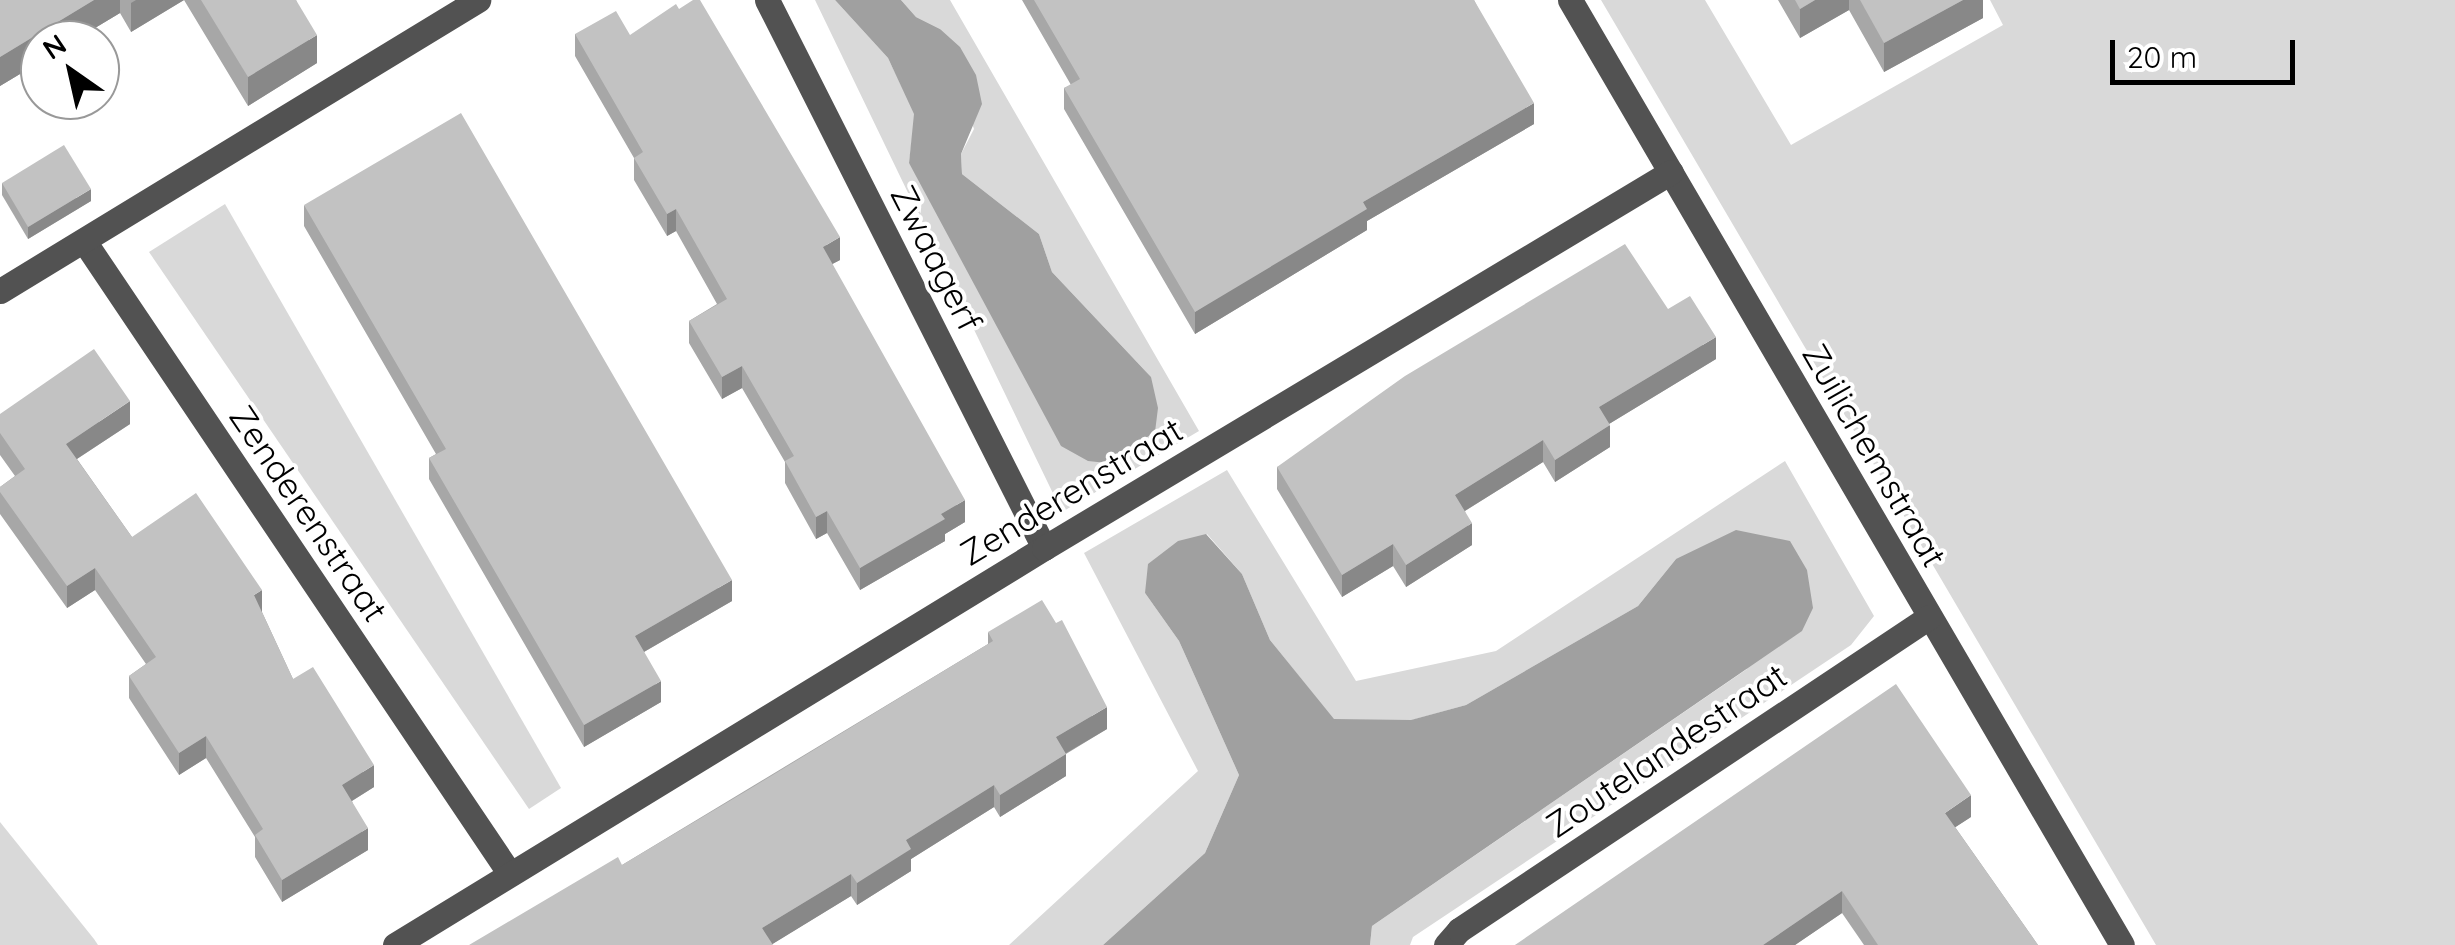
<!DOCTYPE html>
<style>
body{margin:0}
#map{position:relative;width:2455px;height:945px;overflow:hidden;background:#fff;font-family:Quicksand,sans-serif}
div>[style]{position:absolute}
.green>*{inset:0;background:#d9d9d9}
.water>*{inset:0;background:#a0a0a0}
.minor>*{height:25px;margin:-12.5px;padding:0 12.5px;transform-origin:12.5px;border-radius:12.5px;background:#525252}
.wall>*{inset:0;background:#a7a7a7}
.shaded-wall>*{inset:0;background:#888}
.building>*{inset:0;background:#c2c2c2}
span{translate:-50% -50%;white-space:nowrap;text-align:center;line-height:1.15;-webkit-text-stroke:8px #fff;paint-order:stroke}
.street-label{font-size:35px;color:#000}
.north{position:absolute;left:20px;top:20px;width:100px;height:100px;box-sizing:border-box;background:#fff;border:2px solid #999;border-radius:50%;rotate:326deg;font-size:28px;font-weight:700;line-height:40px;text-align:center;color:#000}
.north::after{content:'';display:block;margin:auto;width:35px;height:45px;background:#000;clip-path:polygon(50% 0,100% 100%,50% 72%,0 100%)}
.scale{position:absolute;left:2110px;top:40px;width:185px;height:45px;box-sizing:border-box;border:5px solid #000;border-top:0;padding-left:12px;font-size:30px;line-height:35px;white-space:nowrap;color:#000;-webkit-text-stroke:8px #fff;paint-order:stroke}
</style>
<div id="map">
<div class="green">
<i style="clip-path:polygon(815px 0,835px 0,888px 58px,915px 114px,909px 163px,1151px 377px,1052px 272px,1039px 234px,962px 174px,961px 154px,974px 129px,940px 29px,916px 17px,901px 0,950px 0,1199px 431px,1062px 512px)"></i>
<i style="clip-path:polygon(1601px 0,1705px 0,1791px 145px,2003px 25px,1990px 0,2455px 0,2455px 945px,2156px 945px)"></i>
<i style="clip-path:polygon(225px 204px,561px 788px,529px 809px,149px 252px)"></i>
<i style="clip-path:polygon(1785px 461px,1874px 616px,1851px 645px,1413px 937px,1410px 945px,1370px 945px,1372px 926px,1747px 669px,1676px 559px,1638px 606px,1466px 705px,1412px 720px,1334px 720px,1270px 640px,1242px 574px,1207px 534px,1145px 593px,1179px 641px,1239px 775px,1205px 853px,1103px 945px,1009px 945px,1198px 771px,1084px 553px,1227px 470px,1356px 681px,1496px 651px)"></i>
<i style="clip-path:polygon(0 822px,94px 939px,98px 945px,0 945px)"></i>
</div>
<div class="water">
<i style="clip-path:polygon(835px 0,901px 0,916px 17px,940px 29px,960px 47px,976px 75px,982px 104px,961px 154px,962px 174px,1039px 234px,1052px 272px,1151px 377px,1158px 408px,1155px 432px,1107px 463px,1088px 461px,1061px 446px,909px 163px,914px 114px,888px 58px)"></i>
<i style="clip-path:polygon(1736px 530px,1790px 541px,1807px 570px,1813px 608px,1802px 631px,1372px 926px,1370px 945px,1103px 945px,1205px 853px,1239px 775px,1179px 641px,1145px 593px,1148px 564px,1178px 541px,1206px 534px,1242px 574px,1270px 640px,1334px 719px,1411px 720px,1466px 705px,1638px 606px,1676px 559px)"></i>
</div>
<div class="minor">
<i style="left:767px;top:0;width:614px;rotate:63.18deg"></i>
<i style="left:1570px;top:0;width:1094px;rotate:59.71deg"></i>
<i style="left:84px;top:241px;width:763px;rotate:56.06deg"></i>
<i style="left:0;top:291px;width:560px;rotate:-31.33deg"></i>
<i style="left:395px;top:945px;width:761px;rotate:-31.45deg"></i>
<i style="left:1044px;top:548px;width:731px;rotate:-30.95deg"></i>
<i style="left:1446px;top:945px;width:20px;rotate:-49deg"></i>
<i style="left:1459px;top:930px;width:565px;rotate:-33.66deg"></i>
</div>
<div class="wall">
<i style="clip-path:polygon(0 0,296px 0,317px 63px,248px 106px,184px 0,131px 32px,120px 13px,75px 40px,40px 40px,40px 62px,0 86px)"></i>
<i style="clip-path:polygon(1022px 0,1474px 0,1534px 124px,1367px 221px,1367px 230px,1195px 334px,1064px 109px,1064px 88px,1071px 85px)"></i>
<i style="clip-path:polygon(1778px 0,1983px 0,1983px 18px,1884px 72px,1849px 10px,1800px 38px)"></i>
<i style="clip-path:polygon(575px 34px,630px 35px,840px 260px,832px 264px,965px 522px,945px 534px,945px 541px,860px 590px,827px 533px,816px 539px,785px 483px,785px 462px,742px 388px,722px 399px,689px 343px,689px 321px,717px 304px,676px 231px,667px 236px,634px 180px,634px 158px,575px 56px)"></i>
<i style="clip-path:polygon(2px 183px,91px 201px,28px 239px,2px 195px)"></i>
<i style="clip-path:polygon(304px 205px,732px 601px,644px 652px,661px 702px,584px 747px,429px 479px,429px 458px,436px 454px,304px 226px)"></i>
<i style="clip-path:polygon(1668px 309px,1716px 359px,1609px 424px,1610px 447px,1555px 482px,1543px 462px,1465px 511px,1472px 545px,1406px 587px,1393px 566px,1342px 597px,1277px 489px,1277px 467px)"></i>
<i style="clip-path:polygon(0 414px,130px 424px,77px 459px,132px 537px,262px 612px,293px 679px,374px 787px,352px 801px,368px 850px,282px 902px,255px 857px,255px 837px,206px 758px,179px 775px,129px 698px,129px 676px,146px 664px,95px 590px,67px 608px,0 514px,0 487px,15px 476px,0 455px)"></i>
<i style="clip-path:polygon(988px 632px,1107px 729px,1066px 754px,1066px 776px,1000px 817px,994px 807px,911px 859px,911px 871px,857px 905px,851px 896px,772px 944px,622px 865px,988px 644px)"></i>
<i style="clip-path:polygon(1971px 817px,1955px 827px,2038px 945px,1864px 945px,1842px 913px,1795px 945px,1515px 945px)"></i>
</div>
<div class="shaded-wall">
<i style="clip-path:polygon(94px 0,120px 0,120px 13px,75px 40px,40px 40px,40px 62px,0 86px,0 57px)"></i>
<i style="clip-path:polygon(136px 0,184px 0,131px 32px,131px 3px)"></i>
<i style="clip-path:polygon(1815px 0,1849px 0,1849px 10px,1800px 38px,1800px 9px)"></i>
<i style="clip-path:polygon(1963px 0,1983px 0,1983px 18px,1884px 72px,1884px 43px)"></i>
<i style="clip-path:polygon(317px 35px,317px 63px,248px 106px,248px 77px)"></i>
<i style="clip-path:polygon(1534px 103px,1534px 124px,1367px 221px,1367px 230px,1195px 334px,1195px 312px,1363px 202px)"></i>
<i style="clip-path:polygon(91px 189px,91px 201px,28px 239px,28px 227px)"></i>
<i style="clip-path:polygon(676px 209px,676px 231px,667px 236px,667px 214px)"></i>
<i style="clip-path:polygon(840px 237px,840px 260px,823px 269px,823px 247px)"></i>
<i style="clip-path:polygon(1716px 337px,1716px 359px,1599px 430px,1599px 407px)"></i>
<i style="clip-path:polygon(742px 366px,742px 388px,722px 399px,722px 377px)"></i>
<i style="clip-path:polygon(130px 401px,130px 424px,66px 466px,66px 444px)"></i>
<i style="clip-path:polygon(1610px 425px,1610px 447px,1555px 482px,1555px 460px)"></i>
<i style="clip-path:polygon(1543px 440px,1543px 462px,1455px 517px,1455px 495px)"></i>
<i style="clip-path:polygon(965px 500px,965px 522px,945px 534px,945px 541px,860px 590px,860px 568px,941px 514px)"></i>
<i style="clip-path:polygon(827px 511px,827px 533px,816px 539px,816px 517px)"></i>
<i style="clip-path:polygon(1472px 523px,1472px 545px,1406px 587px,1406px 565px)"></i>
<i style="clip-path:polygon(1393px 544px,1393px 566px,1342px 597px,1342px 575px)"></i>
<i style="clip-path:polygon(95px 568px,95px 590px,67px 608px,67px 586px)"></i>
<i style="clip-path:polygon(732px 580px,732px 601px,635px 657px,635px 636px)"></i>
<i style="clip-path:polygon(262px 590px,262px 612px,254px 617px,254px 595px)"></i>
<i style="clip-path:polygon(661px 681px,661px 702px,584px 747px,584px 725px)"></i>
<i style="clip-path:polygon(1107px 707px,1107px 729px,1056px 759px,1056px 737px)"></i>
<i style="clip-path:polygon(206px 736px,206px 758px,179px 775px,179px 753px)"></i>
<i style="clip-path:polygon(1066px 754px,1066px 776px,1000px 817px,1000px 795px)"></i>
<i style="clip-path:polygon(374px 765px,374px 787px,342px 807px,342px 785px)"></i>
<i style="clip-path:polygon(994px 785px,994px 807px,911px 859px,911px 871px,857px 905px,857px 883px,906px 840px)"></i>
<i style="clip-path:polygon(1971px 795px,1971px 817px,1945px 834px,1945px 813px)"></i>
<i style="clip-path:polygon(368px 828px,368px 850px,282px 902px,282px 880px)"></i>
<i style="clip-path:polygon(851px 874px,851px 896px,771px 945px,762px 928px)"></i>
<i style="clip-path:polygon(1842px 891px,1842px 913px,1795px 945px,1763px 945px)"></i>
</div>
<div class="building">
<i style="clip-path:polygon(0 0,94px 0,0 57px)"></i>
<i style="clip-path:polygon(201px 0,296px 0,317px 35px,248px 77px)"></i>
<i style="clip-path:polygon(693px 0,700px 0,840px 237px,823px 247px,965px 500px,941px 514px,945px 519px,860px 568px,827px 511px,816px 517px,785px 461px,794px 456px,742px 366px,722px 377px,689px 321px,727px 299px,676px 209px,667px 214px,634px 158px,643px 152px,575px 34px,616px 11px,630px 35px,676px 4px,679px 9px)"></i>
<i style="clip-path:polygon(1034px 0,1474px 0,1534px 103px,1363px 202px,1367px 209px,1195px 312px,1064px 88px,1080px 79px)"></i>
<i style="clip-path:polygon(1795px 0,1815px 0,1800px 9px)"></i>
<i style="clip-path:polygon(1860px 0,1963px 0,1884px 43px)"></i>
<i style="clip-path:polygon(461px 113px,732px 580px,635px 636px,661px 681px,584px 725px,429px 458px,446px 449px,304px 205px)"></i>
<i style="clip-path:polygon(64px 145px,91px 189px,28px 227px,2px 183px)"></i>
<i style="clip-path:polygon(1625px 244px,1668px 309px,1690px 296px,1716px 337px,1599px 407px,1610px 425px,1555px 460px,1543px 440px,1455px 495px,1472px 523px,1406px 565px,1393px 544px,1342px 575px,1277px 467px,1405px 376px)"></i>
<i style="clip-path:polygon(94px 349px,130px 401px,66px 444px,132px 537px,196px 493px,262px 590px,254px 595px,293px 679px,313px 667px,374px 765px,342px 785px,368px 828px,282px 880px,255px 835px,263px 829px,206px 736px,179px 753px,129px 676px,156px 657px,95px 568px,67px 586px,0 492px,0 487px,25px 469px,0 433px,0 414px)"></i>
<i style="clip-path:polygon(1042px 600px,1056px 623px,1062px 620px,1107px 707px,1056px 737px,1066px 754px,1000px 795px,994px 785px,906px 840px,911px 849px,857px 883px,851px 874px,762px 928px,773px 945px,469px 945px,618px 857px,622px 865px,748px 790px,993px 641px,988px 632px)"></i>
<i style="clip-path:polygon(1896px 684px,1971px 795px,1945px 813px,2038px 945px,1878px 945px,1842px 891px,1763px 945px,1515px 945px)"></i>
</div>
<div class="street-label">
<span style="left:937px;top:258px;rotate:63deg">Zwaagerf</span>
<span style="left:1875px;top:455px;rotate:60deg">Zuilichemstraat</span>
<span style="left:1071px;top:491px;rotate:-31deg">Zenderenstraat</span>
<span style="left:309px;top:513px;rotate:56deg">Zenderenstraat</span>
<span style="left:1666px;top:750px;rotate:-34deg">Zoutelandestraat</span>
</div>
<div class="north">N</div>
<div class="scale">20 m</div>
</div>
